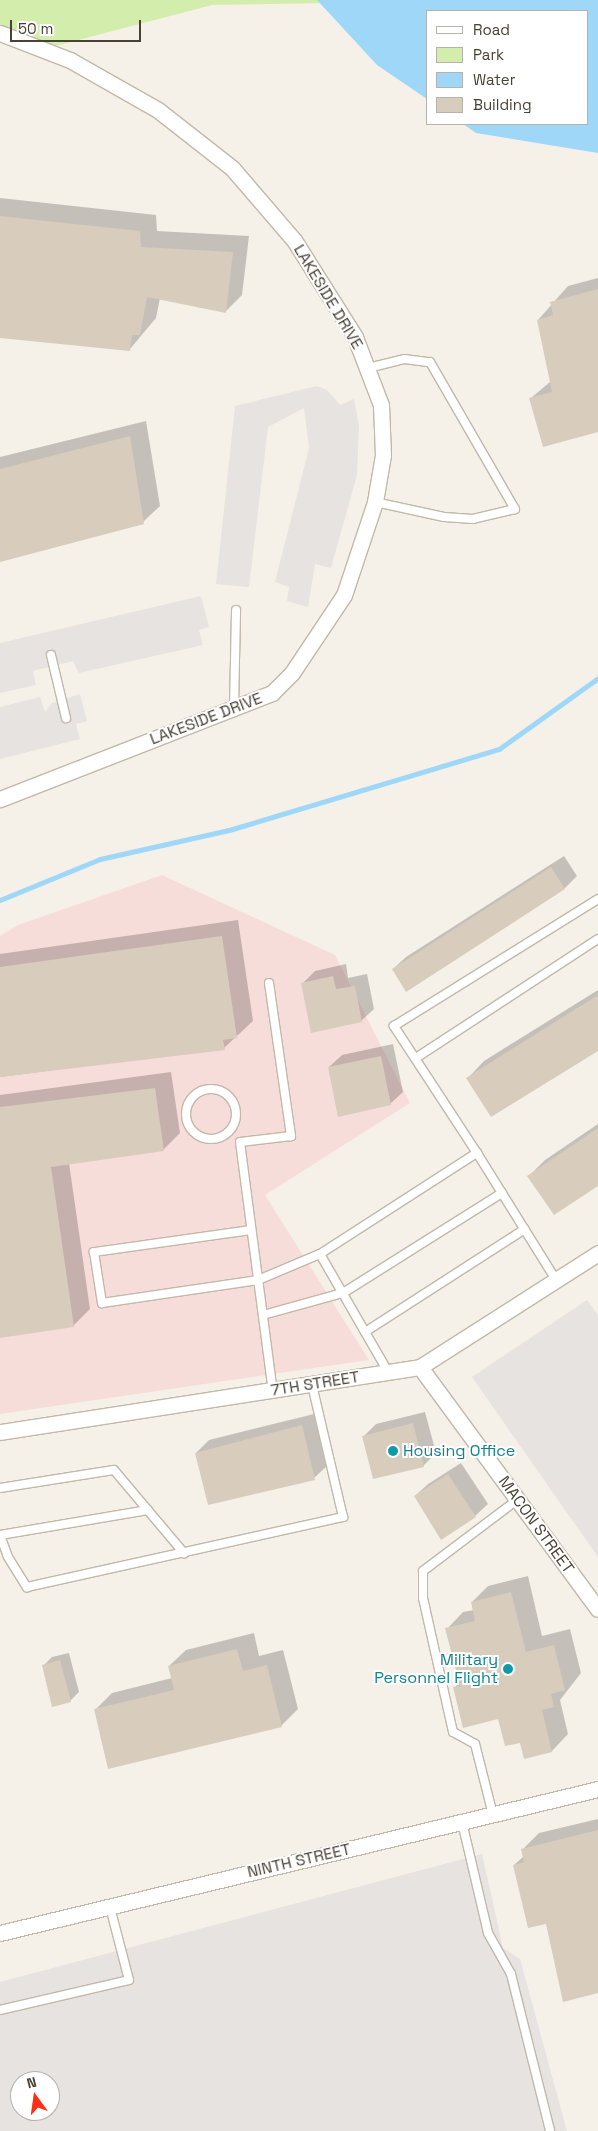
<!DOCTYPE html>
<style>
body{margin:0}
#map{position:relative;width:598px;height:2131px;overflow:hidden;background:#f5f1e8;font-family:"Space Grotesk",sans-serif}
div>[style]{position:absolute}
.medical>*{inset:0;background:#f7ddda}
.green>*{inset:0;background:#d3edad}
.parking>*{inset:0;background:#e6e3e0}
.water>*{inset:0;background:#9ed7f7}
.shadow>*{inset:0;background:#0003}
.stream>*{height:5px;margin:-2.5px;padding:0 2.5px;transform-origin:2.5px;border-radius:2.5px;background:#9ed7f7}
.building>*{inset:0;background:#d8ccbc}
.roads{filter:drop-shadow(1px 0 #c2b8a9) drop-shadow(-1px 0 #c2b8a9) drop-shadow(0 1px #c2b8a9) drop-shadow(0 -1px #c2b8a9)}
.service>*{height:8px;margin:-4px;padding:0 4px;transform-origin:4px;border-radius:4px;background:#fff}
.service>.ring{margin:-4px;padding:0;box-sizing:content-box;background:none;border:8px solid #fff;border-radius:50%}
.minor>*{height:15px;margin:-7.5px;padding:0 7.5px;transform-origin:7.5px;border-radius:7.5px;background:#fff}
.dots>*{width:14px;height:14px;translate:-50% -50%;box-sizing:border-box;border:2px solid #fff;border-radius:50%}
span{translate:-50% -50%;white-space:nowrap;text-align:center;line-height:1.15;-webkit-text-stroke:4px #fff;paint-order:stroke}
.street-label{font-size:16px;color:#494135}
.culture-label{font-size:16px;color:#0d838f}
.left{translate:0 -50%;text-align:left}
.right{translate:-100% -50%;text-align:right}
.legend{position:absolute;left:426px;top:10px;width:162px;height:115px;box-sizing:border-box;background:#fff;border:1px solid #b6b3ae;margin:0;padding:6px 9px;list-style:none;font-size:15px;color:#494135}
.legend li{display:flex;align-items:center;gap:10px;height:25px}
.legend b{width:25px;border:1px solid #b6b3ae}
.north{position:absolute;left:10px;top:2071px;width:50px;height:50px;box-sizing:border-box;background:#fff;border:1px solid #b6b3ae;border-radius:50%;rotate:346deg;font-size:14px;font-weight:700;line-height:20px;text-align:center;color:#494135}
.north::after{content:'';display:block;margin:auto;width:18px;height:22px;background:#ff2e15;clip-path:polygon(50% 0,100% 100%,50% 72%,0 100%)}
.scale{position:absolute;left:10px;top:20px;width:131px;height:22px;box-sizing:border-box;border:2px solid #494135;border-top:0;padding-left:6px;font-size:15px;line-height:18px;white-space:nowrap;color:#494135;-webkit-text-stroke:4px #fff;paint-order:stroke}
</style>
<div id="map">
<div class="medical">
<i style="clip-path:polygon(162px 875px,335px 955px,410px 1103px,265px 1195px,369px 1360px,0 1414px,0 936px,18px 925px)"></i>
</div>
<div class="green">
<i style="clip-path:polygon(0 0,522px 0,212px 5px,44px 49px,0 42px)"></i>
</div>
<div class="parking">
<i style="clip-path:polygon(317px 386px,327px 390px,340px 405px,354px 399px,359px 425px,357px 475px,331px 568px,315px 564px,308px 607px,287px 601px,289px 587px,275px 582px,309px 448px,304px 408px,268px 427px,249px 587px,216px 584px,235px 406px)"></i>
<i style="clip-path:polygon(201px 596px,209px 627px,199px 630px,203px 645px,79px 673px,73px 661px,33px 671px,36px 685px,0 693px,0 643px)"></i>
<i style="clip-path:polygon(80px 694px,87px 721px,76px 724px,80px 739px,0 759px,0 707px,40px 697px,45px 712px,52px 703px)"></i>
<i style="clip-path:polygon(587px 1300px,598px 1315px,598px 1557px,472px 1377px)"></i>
<i style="clip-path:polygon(evenodd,482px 1854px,503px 1948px,520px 1959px,567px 2131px,0 2131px,0 1982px,482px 1854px,20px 2081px,50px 2081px,50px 2111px,20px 2111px,20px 2081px)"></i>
</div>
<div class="water">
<i style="clip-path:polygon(317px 0,598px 0,598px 153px,476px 133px,463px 124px,587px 124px,587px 11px,427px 11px,427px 99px,377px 65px)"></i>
</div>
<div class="shadow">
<i style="clip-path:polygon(0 198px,156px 215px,157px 231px,249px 236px,242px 295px,226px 311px,160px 298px,156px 318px,130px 349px,0 337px)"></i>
<i style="clip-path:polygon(598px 278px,598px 431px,531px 398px,551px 381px,538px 320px,568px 286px)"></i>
<i style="clip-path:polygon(146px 421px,160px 506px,143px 522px,0 561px,0 457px)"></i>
<i style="clip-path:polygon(564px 856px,577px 876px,565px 888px,407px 990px,393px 969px,406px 957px)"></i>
<i style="clip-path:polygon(238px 920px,253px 1021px,224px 1048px,0 1077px,0 954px)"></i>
<i style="clip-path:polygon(346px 964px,348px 978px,367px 974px,374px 1009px,361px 1021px,303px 983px,315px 971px)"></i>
<i style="clip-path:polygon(598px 990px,598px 1049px,468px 1078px,484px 1061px)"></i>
<i style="clip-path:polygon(393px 1044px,403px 1092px,390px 1104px,329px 1067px,342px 1055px)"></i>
<i style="clip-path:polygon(171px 1072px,180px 1133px,164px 1149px,69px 1163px,90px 1309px,73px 1326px,0 1336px,0 1095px)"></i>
<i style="clip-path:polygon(598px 1124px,598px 1184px,529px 1176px,545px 1160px)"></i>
<i style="clip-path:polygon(425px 1412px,436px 1453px,423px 1466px,364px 1436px,376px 1424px)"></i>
<i style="clip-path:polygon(314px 1414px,327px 1466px,314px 1478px,196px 1453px,209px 1440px)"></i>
<i style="clip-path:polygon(461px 1463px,488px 1504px,475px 1516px,415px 1496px,428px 1484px)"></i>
<i style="clip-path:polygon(528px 1576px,542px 1636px,570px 1629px,581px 1673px,560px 1700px,568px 1734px,552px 1751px,525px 1757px,521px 1741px,499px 1718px,454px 1688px,460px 1682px,447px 1629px,463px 1612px,474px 1610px,472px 1602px,488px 1586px)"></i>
<i style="clip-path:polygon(254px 1633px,259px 1656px,283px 1650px,298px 1709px,281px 1726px,96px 1709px,112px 1693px,172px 1678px,169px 1666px,186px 1650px)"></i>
<i style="clip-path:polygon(69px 1653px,79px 1692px,70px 1701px,43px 1666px,52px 1657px)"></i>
<i style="clip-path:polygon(598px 1819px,598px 1992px,547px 1922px,514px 1865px,524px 1856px,522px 1850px,539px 1833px)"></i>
</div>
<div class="stream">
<i style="left:0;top:900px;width:108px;rotate:-22.3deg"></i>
<i style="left:100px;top:859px;width:132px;rotate:-12.7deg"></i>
<i style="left:229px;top:830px;width:282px;rotate:-16.7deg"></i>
<i style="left:499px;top:749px;width:122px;rotate:-35.6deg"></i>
</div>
<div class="building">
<i style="clip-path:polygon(0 216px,140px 231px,141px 247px,233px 252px,226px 313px,147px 297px,140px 335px,132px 335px,130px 351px,0 338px)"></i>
<i style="clip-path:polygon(598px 289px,598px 432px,543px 447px,529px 398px,552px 392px,537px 320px,553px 315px,550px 302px)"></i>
<i style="clip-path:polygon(130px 436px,144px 524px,0 562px,0 469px)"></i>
<i style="clip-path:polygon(551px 867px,565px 889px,406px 992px,392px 969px)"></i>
<i style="clip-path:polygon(222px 936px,237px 1038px,223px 1040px,225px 1050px,0 1077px,0 967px)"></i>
<i style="clip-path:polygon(333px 976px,336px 989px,355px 986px,362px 1022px,311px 1033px,301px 983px)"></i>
<i style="clip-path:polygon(598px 995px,598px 1051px,491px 1117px,466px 1078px)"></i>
<i style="clip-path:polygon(381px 1056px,391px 1105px,338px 1117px,328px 1067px)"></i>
<i style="clip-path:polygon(155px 1088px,164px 1151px,51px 1167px,74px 1327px,0 1338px,0 1107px)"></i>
<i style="clip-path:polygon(598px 1128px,598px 1186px,554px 1215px,527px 1176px)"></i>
<i style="clip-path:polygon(413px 1423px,424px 1467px,373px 1479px,362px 1436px)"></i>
<i style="clip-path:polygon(302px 1425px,315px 1480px,208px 1505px,195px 1453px)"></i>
<i style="clip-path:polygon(448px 1474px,476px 1517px,441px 1540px,414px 1496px)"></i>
<i style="clip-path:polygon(511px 1592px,526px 1652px,554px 1645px,565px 1690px,551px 1694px,554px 1707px,542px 1710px,552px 1752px,524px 1759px,520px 1743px,505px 1746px,498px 1719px,463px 1728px,453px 1687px,460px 1686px,445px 1628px,475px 1621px,471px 1602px)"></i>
<i style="clip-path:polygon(237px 1649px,243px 1671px,267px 1665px,282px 1727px,108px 1769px,94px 1709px,174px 1690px,168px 1666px)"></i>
<i style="clip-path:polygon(60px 1660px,71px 1702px,52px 1707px,42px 1665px)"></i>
<i style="clip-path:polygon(598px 1830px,598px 1993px,563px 2002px,546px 1924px,528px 1928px,513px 1865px,524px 1862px,521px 1849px)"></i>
</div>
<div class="roads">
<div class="service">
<i style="left:368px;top:368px;width:37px;rotate:-14deg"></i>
<i style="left:404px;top:359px;width:26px;rotate:7deg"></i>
<i style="left:430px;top:362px;width:170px;rotate:60deg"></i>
<i style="left:515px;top:509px;width:43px;rotate:166.6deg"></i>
<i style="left:473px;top:519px;width:29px;rotate:-176deg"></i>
<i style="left:444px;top:517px;width:71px;rotate:-167.7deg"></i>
<i style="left:51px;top:655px;width:65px;rotate:76.6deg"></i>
<i style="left:234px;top:708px;width:98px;rotate:-88.8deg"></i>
<i style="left:269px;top:983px;width:155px;rotate:81.8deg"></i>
<i style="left:291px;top:1136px;width:51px;rotate:173.3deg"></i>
<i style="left:240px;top:1142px;width:251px;rotate:82.5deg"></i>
<i style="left:416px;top:1058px;width:217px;rotate:-33.2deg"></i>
<i class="ring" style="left:186px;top:1089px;width:42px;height:42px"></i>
<i style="left:477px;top:1153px;width:152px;rotate:-123.2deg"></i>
<i style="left:394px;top:1026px;width:240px;rotate:-31.9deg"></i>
<i style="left:251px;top:1230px;width:159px;rotate:172deg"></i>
<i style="left:94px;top:1252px;width:52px;rotate:81.1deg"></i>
<i style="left:102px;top:1303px;width:158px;rotate:-8.4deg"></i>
<i style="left:258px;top:1280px;width:67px;rotate:-22.8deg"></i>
<i style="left:320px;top:1254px;width:187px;rotate:-32.8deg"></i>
<i style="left:477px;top:1153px;width:150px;rotate:58.1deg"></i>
<i style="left:320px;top:1254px;width:136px;rotate:60deg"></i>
<i style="left:263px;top:1315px;width:83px;rotate:-15.4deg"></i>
<i style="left:343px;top:1293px;width:188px;rotate:-32.2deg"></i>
<i style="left:365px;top:1332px;width:190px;rotate:-32.8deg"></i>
<i style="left:0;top:1488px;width:115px;rotate:-9deg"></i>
<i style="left:114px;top:1470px;width:109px;rotate:49.9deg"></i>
<i style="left:148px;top:1510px;width:150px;rotate:170.4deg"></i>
<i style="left:0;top:1535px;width:23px;rotate:70deg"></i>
<i style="left:8px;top:1557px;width:36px;rotate:58deg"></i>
<i style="left:27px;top:1587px;width:324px;rotate:-12.5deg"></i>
<i style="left:343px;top:1517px;width:136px;rotate:-103.2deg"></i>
<i style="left:493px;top:1815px;width:73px;rotate:-104.2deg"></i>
<i style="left:475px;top:1744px;width:25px;rotate:-151deg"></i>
<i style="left:453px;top:1732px;width:137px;rotate:-102.6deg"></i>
<i style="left:423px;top:1598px;width:27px;rotate:-90deg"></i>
<i style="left:423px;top:1571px;width:118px;rotate:-37.1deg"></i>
<i style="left:462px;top:1822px;width:114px;rotate:76.8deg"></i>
<i style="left:488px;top:1933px;width:47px;rotate:60.7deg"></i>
<i style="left:511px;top:1974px;width:162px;rotate:76deg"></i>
<i style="left:0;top:2010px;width:132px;rotate:-13.1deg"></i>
<i style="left:129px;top:1980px;width:75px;rotate:-104.6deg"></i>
</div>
<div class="minor">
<i style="left:0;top:33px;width:75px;rotate:21.1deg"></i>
<i style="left:70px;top:60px;width:101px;rotate:29.6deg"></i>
<i style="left:158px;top:110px;width:94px;rotate:38.1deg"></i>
<i style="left:232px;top:168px;width:95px;rotate:49.3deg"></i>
<i style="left:294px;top:240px;width:115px;rotate:57.8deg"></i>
<i style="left:355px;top:337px;width:73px;rotate:69.1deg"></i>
<i style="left:381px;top:405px;width:50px;rotate:87.7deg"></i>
<i style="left:383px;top:455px;width:48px;rotate:99.7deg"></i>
<i style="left:375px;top:502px;width:98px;rotate:108.4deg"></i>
<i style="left:344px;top:595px;width:94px;rotate:123.7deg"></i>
<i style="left:292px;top:673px;width:28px;rotate:135deg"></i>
<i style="left:272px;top:693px;width:292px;rotate:158.7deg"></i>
<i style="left:420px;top:1367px;width:300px;rotate:53.7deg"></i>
<i style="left:0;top:1432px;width:425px;rotate:-8.8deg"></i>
<i style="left:420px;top:1367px;width:211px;rotate:-32.6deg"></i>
<i style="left:0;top:1933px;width:615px;rotate:-13.54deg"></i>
</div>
</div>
<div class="dots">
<i style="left:393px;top:1451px;background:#0f9aa8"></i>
<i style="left:508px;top:1669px;background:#0f9aa8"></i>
</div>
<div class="street-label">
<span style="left:328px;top:297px;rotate:59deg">LAKESIDE DRIVE</span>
<span style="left:206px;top:719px;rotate:-21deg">LAKESIDE DRIVE</span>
<span style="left:315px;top:1384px;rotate:-9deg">7TH STREET</span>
<span style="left:536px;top:1525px;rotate:54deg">MACON STREET</span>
<span style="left:299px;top:1861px;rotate:-13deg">NINTH STREET</span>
</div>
<div class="culture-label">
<span class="left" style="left:403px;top:1451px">Housing Office</span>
<span class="right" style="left:498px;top:1669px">Military<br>Personnel Flight</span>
</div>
<ul class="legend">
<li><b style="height:6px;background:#fff"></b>Road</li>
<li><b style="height:14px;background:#d3edad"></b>Park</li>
<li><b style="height:14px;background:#9ed7f7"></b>Water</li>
<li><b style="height:14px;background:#d8ccbc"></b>Building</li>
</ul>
<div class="north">N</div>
<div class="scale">50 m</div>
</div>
